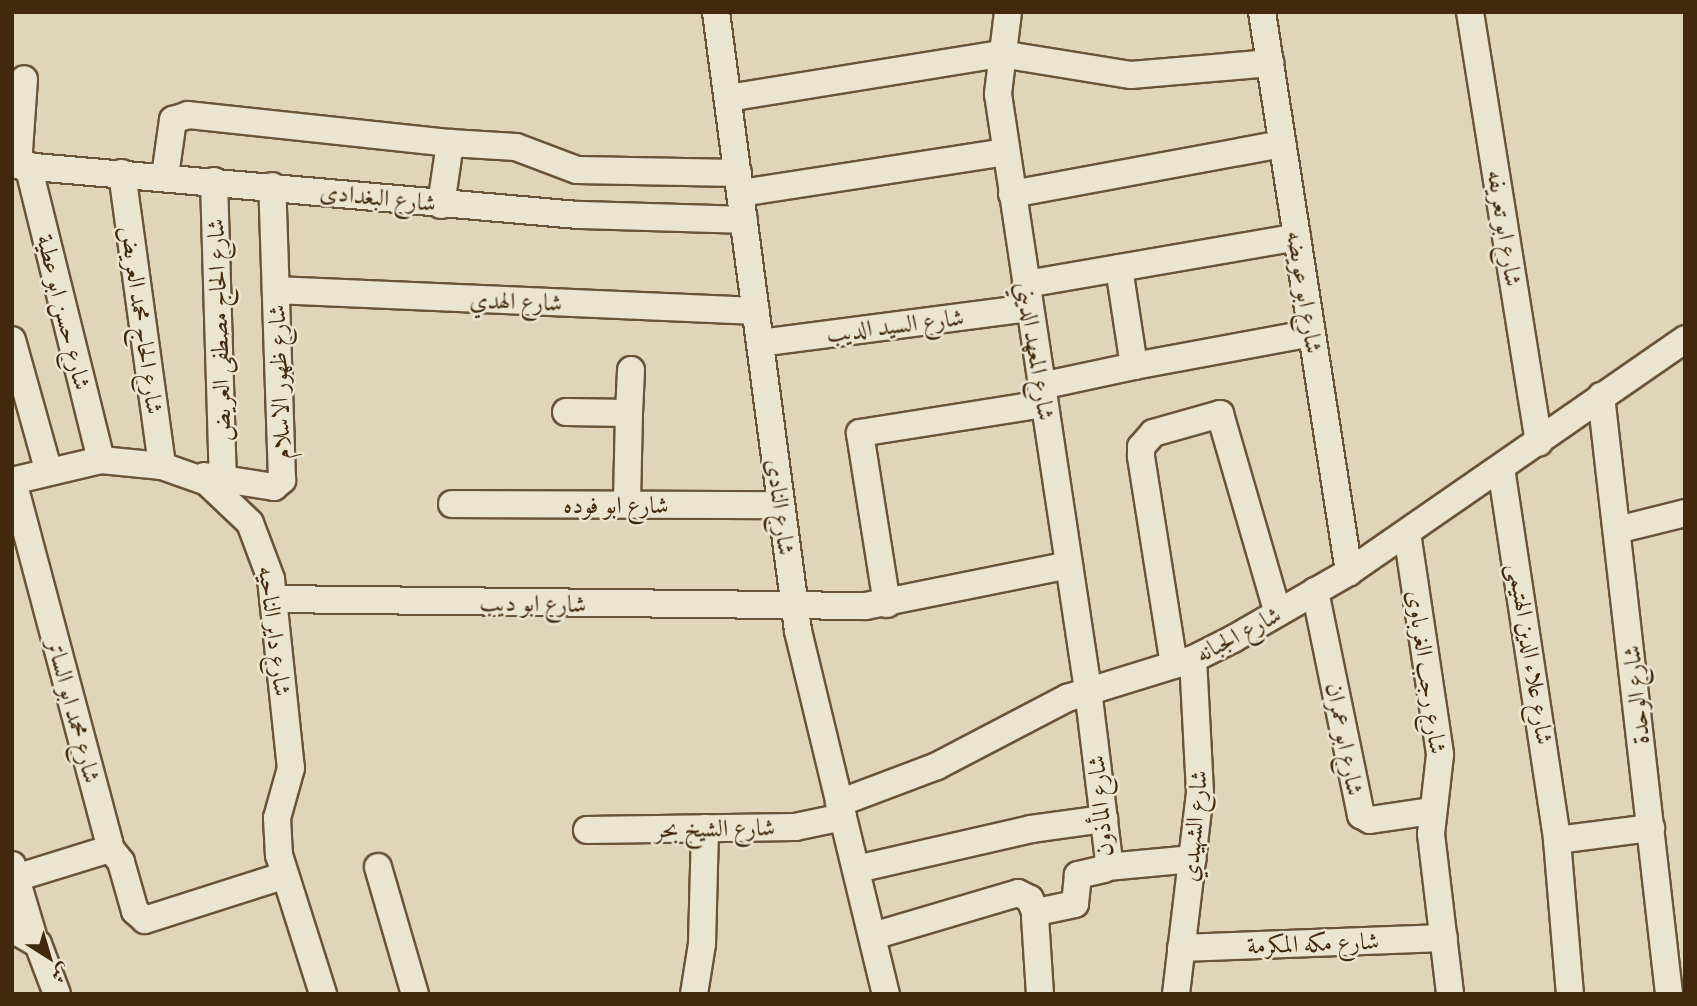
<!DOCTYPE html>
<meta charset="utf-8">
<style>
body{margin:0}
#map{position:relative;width:1697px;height:1006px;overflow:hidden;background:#e0d5b8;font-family:"Gentium Book Plus",Amiri,serif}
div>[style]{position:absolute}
.roads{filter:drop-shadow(2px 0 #6a5438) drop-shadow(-2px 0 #6a5438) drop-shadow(0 2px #6a5438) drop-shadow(0 -2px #6a5438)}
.minor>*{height:26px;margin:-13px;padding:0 13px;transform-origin:13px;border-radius:13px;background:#ebe4d1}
span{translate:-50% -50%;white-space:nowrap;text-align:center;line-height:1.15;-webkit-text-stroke:5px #ebe4d1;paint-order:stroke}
.street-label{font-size:24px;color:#42290d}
.frame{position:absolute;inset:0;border:14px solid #42290d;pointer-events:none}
.north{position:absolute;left:14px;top:922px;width:70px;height:70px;-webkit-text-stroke:5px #ebe4d1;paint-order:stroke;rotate:143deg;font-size:19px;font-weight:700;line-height:28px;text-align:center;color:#42290d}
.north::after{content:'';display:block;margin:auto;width:24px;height:32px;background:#42290d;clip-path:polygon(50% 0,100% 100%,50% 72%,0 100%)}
</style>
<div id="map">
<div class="roads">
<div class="minor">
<i style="left:716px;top:12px;width:624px;rotate:82.45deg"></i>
<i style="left:798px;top:631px;width:374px;rotate:76.4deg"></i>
<i style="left:1008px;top:12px;width:83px;rotate:97deg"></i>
<i style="left:998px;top:94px;width:603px;rotate:81.41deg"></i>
<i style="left:1088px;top:690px;width:172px;rotate:83deg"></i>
<i style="left:1109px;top:861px;width:9px;rotate:122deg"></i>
<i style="left:1104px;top:869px;width:27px;rotate:167deg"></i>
<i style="left:1078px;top:875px;width:29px;rotate:96deg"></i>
<i style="left:1075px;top:904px;width:34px;rotate:168deg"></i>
<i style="left:1042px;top:911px;width:9px;rotate:139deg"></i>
<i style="left:1035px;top:917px;width:77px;rotate:86.3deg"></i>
<i style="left:1262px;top:12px;width:567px;rotate:81.17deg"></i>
<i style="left:1470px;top:12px;width:436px;rotate:80.9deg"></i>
<i style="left:728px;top:98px;width:277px;rotate:-9.2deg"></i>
<i style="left:1001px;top:54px;width:132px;rotate:9.2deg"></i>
<i style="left:1131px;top:75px;width:140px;rotate:-4.9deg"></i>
<i style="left:12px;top:165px;width:568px;rotate:5.05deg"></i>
<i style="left:578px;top:215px;width:166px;rotate:1.7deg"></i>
<i style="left:18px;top:165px;width:86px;rotate:-86deg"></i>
<i style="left:28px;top:165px;width:304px;rotate:76.1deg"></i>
<i style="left:122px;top:173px;width:296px;rotate:82.2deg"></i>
<i style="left:165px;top:176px;width:57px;rotate:-81.9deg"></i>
<i style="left:173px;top:120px;width:16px;rotate:-18deg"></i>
<i style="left:188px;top:115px;width:263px;rotate:6.1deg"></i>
<i style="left:214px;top:181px;width:299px;rotate:88.3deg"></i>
<i style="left:741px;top:193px;width:267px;rotate:-8.8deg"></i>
<i style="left:1012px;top:194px;width:275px;rotate:-10.5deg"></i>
<i style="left:441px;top:205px;width:63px;rotate:-81.7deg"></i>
<i style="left:450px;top:143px;width:66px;rotate:3.5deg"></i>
<i style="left:516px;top:147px;width:65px;rotate:20.7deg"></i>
<i style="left:577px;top:170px;width:161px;rotate:1.1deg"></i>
<i style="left:1026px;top:284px;width:275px;rotate:-9.8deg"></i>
<i style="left:276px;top:290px;width:480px;rotate:2.5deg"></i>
<i style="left:12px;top:340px;width:134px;rotate:74.4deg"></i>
<i style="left:760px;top:343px;width:271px;rotate:-7.4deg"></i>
<i style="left:1134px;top:366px;width:181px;rotate:-10.5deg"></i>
<i style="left:1041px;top:386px;width:95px;rotate:-12.1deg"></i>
<i style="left:1134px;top:366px;width:99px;rotate:-98.7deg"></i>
<i style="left:1601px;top:396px;width:602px;rotate:83.51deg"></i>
<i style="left:566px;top:412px;width:63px;rotate:0.9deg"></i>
<i style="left:629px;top:413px;width:91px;rotate:91.3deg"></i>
<i style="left:629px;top:413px;width:43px;rotate:-87.3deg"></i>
<i style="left:1501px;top:468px;width:376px;rotate:81.4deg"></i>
<i style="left:1557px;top:840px;width:155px;rotate:85.2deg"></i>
<i style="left:204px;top:476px;width:71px;rotate:8.9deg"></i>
<i style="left:274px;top:487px;width:11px;rotate:-41deg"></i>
<i style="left:282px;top:480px;width:294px;rotate:-91.9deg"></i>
<i style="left:12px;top:481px;width:91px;rotate:-13.3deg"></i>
<i style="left:101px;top:460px;width:61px;rotate:5.6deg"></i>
<i style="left:162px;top:466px;width:48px;rotate:19.6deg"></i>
<i style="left:207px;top:482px;width:59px;rotate:43.6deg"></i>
<i style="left:250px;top:523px;width:60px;rotate:69.4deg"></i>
<i style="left:271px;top:579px;width:190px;rotate:84deg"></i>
<i style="left:291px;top:768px;width:52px;rotate:105.6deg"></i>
<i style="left:277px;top:818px;width:37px;rotate:87deg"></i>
<i style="left:279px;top:855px;width:146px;rotate:72.4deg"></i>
<i style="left:13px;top:481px;width:375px;rotate:75.1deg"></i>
<i style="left:109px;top:843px;width:10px;rotate:127deg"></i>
<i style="left:103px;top:851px;width:91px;rotate:162.8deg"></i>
<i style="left:452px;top:504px;width:329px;rotate:0.2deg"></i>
<i style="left:1617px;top:530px;width:70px;rotate:-14deg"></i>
<i style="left:1407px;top:533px;width:224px;rotate:81.5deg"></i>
<i style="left:1440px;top:755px;width:80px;rotate:96.5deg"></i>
<i style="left:1431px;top:834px;width:161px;rotate:83.2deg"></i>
<i style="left:1315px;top:591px;width:229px;rotate:78.4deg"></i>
<i style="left:1361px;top:815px;width:10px;rotate:29deg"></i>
<i style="left:1370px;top:820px;width:63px;rotate:-8.3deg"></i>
<i style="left:273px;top:599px;width:593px;rotate:0.68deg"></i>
<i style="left:866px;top:606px;width:207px;rotate:-11.4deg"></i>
<i style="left:887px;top:604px;width:173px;rotate:-99deg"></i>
<i style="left:860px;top:433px;width:186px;rotate:-9deg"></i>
<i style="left:1174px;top:665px;width:212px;rotate:-99deg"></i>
<i style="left:1141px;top:456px;width:9px;rotate:-90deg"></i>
<i style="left:1141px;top:447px;width:18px;rotate:-49deg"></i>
<i style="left:1153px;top:433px;width:70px;rotate:-15.8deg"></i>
<i style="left:1220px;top:414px;width:207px;rotate:73.8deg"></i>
<i style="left:839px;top:803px;width:105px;rotate:-20.7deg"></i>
<i style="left:937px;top:766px;width:147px;rotate:-27.6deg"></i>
<i style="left:1067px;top:698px;width:132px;rotate:-17.2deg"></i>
<i style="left:1193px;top:659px;width:45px;rotate:-26.6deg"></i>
<i style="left:1233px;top:639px;width:134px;rotate:-30deg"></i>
<i style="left:1349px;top:572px;width:409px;rotate:-34.7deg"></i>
<i style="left:587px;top:830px;width:208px;rotate:-0.8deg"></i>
<i style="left:795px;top:827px;width:49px;rotate:-11.8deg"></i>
<i style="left:1557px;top:840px;width:95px;rotate:-7.3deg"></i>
<i style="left:109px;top:847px;width:19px;rotate:51deg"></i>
<i style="left:121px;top:862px;width:51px;rotate:74.1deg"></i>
<i style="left:135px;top:911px;width:13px;rotate:42deg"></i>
<i style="left:145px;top:920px;width:145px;rotate:-17.7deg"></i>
<i style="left:12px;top:865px;width:77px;rotate:73.4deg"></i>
<i style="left:378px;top:867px;width:132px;rotate:73.8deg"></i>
<i style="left:1107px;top:867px;width:86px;rotate:-5.3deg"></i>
<i style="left:857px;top:869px;width:179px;rotate:-12.9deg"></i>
<i style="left:1031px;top:829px;width:74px;rotate:-7.8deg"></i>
<i style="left:12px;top:929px;width:30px;rotate:30deg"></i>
<i style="left:38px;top:944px;width:53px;rotate:69.2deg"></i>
<i style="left:873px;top:936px;width:151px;rotate:-16.5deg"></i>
<i style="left:1018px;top:893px;width:13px;rotate:27deg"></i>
<i style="left:1030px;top:899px;width:17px;rotate:69deg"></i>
<i style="left:1181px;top:948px;width:263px;rotate:-2.2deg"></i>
<i style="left:694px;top:994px;width:51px;rotate:-80.9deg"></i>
<i style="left:702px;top:944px;width:116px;rotate:-88.5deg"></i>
<i style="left:1176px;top:994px;width:203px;rotate:-83.2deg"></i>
<i style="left:1200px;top:792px;width:133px;rotate:-93deg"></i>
</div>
</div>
<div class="street-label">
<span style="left:378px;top:197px;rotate:6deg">شارع البغدادى</span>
<span style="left:1505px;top:228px;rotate:81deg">شارع ابو تعريفه</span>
<span style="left:1305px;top:292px;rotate:81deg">شارع ابو عويضه</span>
<span style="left:516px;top:301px;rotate:2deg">شارع الهدي</span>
<span style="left:64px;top:312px;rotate:76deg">شارع حسن ابو عطية</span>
<span style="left:142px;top:320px;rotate:82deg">شارع الحاج محمد العريض</span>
<span style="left:895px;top:325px;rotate:-7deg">شارع السيد الديب</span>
<span style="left:219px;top:330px;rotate:-92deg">شارع الحاج مصطفى العريض</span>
<span style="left:1036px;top:351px;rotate:81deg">شارع المعهد الديني</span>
<span style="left:279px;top:382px;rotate:-92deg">شارع ظهور الاسلام</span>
<span style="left:616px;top:505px">شارع ابو فوده</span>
<span style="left:781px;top:507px;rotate:83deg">شارع النادى</span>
<span style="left:533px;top:603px;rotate:1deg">شارع ابو ديب</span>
<span style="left:275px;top:631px;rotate:83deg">شارع داير الناحيه</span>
<span style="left:1238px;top:634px;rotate:-28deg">شارع الجبانه</span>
<span style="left:1531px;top:654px;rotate:81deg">شارع علاء الدين الهتيمى</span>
<span style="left:1427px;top:672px;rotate:82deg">شارع رجب الغرباوى</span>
<span style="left:1636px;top:695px;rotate:-96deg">شارع الوحدة</span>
<span style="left:74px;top:711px;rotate:75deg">شارع محمد ابو الساتر</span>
<span style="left:1345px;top:739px;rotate:79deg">شارع ابو عمران</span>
<span style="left:1100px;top:806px;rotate:-95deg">شارع المأذون</span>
<span style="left:1194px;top:826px;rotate:-85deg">شارع الشهيدي</span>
<span style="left:715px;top:828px;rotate:-1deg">شارع الشيخ بحر</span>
<span style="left:1313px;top:943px;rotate:-2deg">شارع مكه المكرمة</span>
</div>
<div class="frame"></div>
<div class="north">ش</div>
</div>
